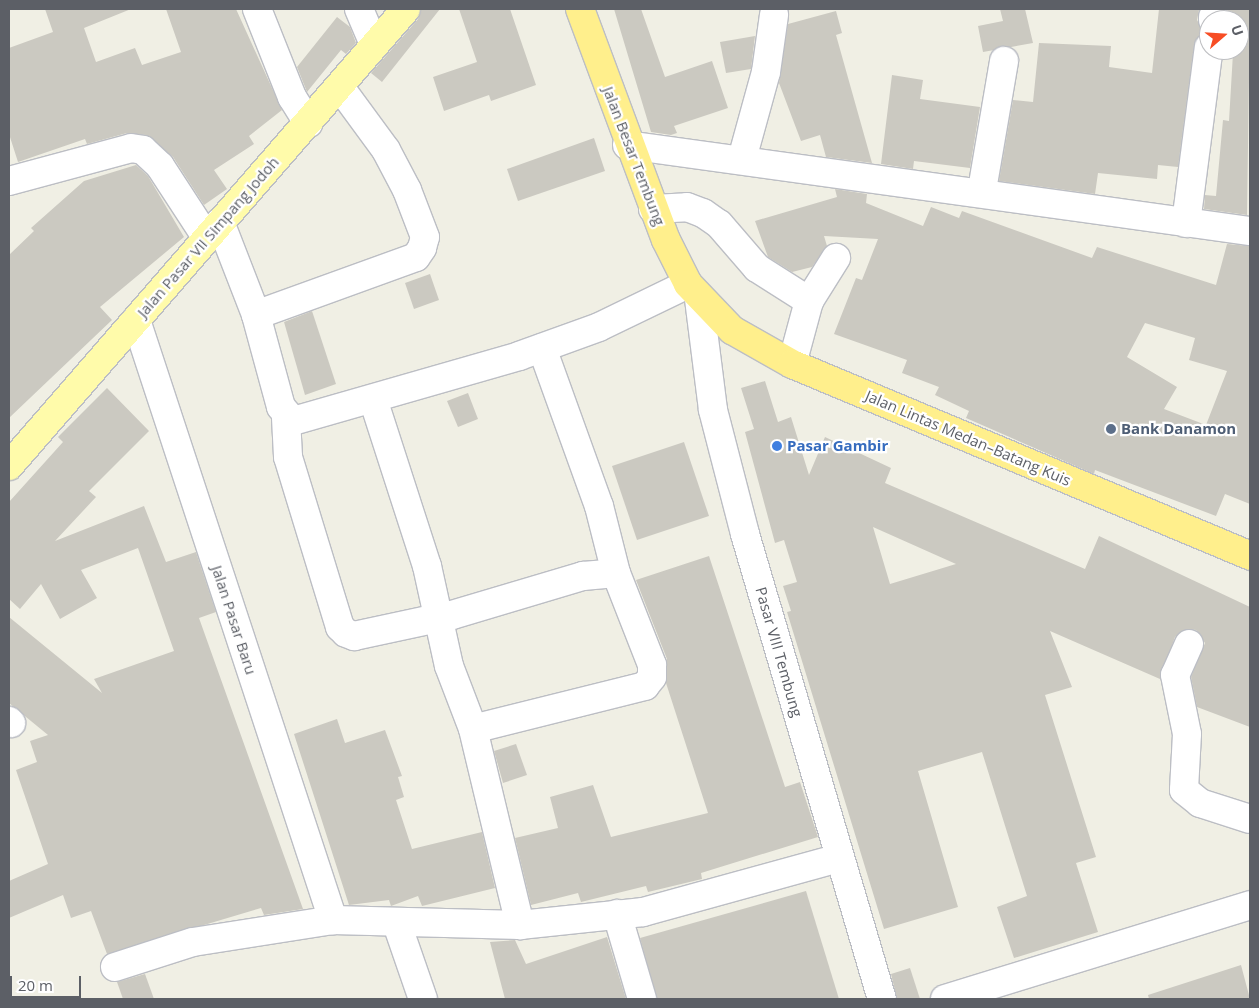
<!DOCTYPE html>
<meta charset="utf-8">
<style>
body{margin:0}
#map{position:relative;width:1259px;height:1008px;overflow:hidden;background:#f0efe4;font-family:"Open Sans",sans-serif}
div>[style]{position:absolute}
.building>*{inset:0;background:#cbc9c1}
.roads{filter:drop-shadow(1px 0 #bcbec4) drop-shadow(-1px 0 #bcbec4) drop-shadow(0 1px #bcbec4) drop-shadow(0 -1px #bcbec4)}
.minor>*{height:28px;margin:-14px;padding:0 14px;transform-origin:14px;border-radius:14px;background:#fff}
.major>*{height:28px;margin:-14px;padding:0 14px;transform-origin:14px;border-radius:14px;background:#fffbaa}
.highway>*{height:28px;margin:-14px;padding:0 14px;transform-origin:14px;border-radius:14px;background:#ffef8c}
.dots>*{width:14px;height:14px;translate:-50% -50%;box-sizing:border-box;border:2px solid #fff;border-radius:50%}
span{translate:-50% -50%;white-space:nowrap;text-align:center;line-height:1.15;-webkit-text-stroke:4.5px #fff;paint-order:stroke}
.street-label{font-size:15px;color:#5c5f66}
.service-label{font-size:15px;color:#4e5e75;font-weight:700}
.left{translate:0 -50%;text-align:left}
.shop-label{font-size:15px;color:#366cbe;font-weight:700}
.frame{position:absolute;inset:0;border:10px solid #5c5f66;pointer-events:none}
.north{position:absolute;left:1199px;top:10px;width:50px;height:50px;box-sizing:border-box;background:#fff;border:1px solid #bebfc2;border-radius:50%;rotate:71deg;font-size:14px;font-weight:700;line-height:20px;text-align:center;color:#5c5f66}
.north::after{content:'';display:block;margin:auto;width:18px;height:22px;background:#f74d24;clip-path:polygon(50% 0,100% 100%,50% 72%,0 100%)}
.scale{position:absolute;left:10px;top:976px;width:71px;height:22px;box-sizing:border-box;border:2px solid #5c5f66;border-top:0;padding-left:6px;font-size:15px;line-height:18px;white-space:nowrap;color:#5c5f66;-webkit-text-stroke:4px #fff;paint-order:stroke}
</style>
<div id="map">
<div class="building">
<i style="clip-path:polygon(45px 9px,131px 9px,84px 28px,96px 62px,135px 48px,142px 65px,181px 52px,166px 9px,236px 9px,282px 110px,249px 136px,254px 144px,214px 170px,227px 189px,204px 205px,173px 157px,146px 135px,127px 133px,87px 144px,85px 139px,18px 162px,9px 134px,9px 48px,53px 32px)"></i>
<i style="clip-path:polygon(421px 9px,440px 9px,382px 82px,371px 73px,418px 19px)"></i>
<i style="clip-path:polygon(459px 9px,510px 9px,536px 85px,491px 101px,489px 95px,444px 111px,433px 77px,477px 62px)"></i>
<i style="clip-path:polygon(614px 9px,641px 9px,665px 77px,712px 61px,728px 108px,674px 126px,677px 133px,671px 135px,651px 132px)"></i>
<i style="clip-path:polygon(1000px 9px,1025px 9px,1033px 43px,983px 52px,978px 26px,1003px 21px)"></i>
<i style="clip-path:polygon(1159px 9px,1199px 10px,1197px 20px,1204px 32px,1194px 45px,1178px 167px,1158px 165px,1157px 179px,1098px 173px,1095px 194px,999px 181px,1013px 100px,1033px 102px,1039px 43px,1111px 46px,1109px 67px,1152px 73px)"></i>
<i style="clip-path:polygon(1226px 9px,1250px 9px,1247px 215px,1204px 209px,1205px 195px,1216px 196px,1223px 120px,1229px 121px,1233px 53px,1224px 50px,1239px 50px,1239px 20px,1229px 20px)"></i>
<i style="clip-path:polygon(836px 11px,842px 33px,836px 35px,872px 163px,826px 157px,820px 135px,801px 141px,779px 83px,788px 24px)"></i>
<i style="clip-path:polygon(337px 17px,350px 27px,356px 43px,346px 54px,341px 50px,307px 92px,297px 67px)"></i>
<i style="clip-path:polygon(755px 36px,751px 69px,726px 73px,720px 42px)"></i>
<i style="clip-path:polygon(892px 75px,923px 80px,920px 99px,980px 107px,970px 168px,914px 161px,913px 169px,881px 164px)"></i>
<i style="clip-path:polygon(594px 138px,605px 171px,518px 201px,507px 169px)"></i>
<i style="clip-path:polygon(136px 165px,148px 176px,184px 237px,100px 307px,112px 320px,9px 418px,9px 255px,34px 231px,31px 228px,84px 181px)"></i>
<i style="clip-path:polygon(evenodd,835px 189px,867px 194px,866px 203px,923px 226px,931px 207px,959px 218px,962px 211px,1092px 258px,1097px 247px,1216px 285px,1227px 244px,1250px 246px,1250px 504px,1225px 494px,1216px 516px,1095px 470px,1094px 474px,966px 418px,969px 411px,935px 395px,939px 387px,902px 373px,907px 360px,834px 334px,856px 278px,862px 280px,878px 239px,824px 236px,827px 246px,812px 267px,792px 272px,768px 257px,755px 221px,837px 197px,835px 189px,1145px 323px,1195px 338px,1189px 360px,1227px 371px,1206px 425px,1164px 409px,1177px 387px,1127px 357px,1145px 323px)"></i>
<i style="clip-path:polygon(430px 274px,439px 300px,414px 309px,405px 283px)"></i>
<i style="clip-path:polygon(312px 311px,336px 384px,305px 395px,284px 322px)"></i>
<i style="clip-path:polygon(evenodd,765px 381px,778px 422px,791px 417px,809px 475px,825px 437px,891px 468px,885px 483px,1085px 569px,1099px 536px,1250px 607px,1250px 727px,1197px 707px,1191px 677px,1205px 643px,1196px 630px,1187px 629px,1175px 637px,1160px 679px,1050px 631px,1072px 687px,1045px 695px,1096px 857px,1076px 863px,1098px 932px,1014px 958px,997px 907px,1027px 896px,982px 752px,918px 771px,958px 907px,884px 929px,787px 612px,791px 611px,783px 586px,797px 582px,784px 540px,775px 543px,745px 432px,754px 429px,741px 388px,765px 381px,873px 527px,956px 564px,890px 584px,873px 527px)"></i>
<i style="clip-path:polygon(107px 388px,149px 431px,89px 491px,96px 497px,55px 541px,144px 506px,166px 562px,196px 552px,216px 612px,199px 618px,303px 909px,264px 915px,261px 908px,107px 954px,91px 911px,71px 918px,63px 895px,9px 918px,9px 881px,48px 864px,16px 770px,37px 762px,30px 741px,48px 735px,9px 703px,9px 617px,102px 693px,94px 679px,174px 651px,138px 548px,81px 570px,97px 598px,60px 619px,41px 584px,20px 609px,9px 599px,9px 502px,63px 442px,58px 437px)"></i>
<i style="clip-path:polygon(468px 393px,478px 419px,458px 427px,447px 401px)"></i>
<i style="clip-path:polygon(684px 442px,709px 516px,637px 540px,612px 466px)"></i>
<i style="clip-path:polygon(709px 556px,785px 787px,800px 782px,818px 837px,701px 873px,702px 879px,648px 892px,646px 886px,581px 902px,578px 893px,531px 905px,515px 838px,558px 828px,550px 797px,593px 785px,611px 837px,708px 813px,666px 683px,667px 659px,636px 580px)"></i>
<i style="clip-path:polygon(337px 719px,345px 743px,385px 730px,402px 776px,398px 777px,404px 797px,396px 800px,412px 849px,482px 832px,495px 888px,422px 906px,418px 896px,391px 906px,389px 900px,349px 905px,294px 734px)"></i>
<i style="clip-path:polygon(516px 744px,527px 775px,503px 783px,494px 751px)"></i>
<i style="clip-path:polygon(806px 891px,839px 999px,657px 999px,640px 938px)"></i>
<i style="clip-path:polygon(607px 937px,626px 999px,505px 999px,490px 942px,515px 940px,526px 964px)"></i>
<i style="clip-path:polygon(1241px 965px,1250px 999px,1149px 999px,1148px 995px)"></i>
<i style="clip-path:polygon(910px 968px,920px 999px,897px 999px,891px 974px)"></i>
<i style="clip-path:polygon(145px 974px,154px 999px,123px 999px,117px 982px)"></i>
</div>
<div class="roads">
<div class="minor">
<i style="left:257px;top:9px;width:95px;rotate:68.3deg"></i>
<i style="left:292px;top:97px;width:31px;rotate:58deg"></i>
<i style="left:359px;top:9px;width:39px;rotate:67deg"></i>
<i style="left:1213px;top:20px;width:3px;rotate:-90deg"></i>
<i style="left:627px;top:145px;width:629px;rotate:7.86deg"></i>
<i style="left:742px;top:159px;width:90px;rotate:-74.6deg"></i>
<i style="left:766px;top:72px;width:58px;rotate:-82deg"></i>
<i style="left:9px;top:181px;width:126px;rotate:-15.1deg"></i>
<i style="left:131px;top:148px;width:12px;rotate:9deg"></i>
<i style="left:143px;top:150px;width:23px;rotate:43deg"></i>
<i style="left:160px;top:166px;width:86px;rotate:56.9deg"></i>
<i style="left:982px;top:190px;width:131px;rotate:-80.3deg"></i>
<i style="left:653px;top:209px;width:34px;rotate:-3deg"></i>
<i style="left:687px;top:207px;width:17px;rotate:21deg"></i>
<i style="left:703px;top:213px;width:19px;rotate:35deg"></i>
<i style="left:719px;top:224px;width:58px;rotate:49.2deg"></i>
<i style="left:757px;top:268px;width:62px;rotate:32.4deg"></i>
<i style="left:809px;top:301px;width:65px;rotate:105.1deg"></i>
<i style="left:220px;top:222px;width:100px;rotate:68.8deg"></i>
<i style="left:256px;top:315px;width:95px;rotate:74.8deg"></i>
<i style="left:281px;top:407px;width:18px;rotate:49deg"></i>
<i style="left:293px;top:421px;width:235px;rotate:-16deg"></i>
<i style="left:519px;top:356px;width:85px;rotate:-19.9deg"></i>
<i style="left:599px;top:327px;width:99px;rotate:-25.8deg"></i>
<i style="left:1186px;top:223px;width:177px;rotate:-82.6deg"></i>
<i style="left:699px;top:299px;width:112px;rotate:82.8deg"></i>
<i style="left:713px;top:410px;width:128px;rotate:75.5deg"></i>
<i style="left:745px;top:534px;width:485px;rotate:73.6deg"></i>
<i style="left:809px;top:301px;width:51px;rotate:-57.9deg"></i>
<i style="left:256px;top:315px;width:170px;rotate:-19.9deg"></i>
<i style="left:416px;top:257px;width:11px;rotate:-56deg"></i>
<i style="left:422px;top:248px;width:11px;rotate:-75deg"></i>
<i style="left:425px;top:237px;width:50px;rotate:-111deg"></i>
<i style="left:407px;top:190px;width:45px;rotate:-117.7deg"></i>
<i style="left:386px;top:150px;width:79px;rotate:-126.3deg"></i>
<i style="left:136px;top:320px;width:632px;rotate:71.82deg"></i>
<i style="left:542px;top:348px;width:168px;rotate:70.2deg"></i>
<i style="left:599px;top:506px;width:69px;rotate:75.8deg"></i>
<i style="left:373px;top:399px;width:176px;rotate:72.1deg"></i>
<i style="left:427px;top:566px;width:102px;rotate:77.6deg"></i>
<i style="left:449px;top:666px;width:67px;rotate:69.1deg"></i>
<i style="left:473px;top:729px;width:202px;rotate:76.5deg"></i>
<i style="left:286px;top:418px;width:39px;rotate:87deg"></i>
<i style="left:288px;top:457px;width:178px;rotate:73deg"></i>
<i style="left:340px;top:627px;width:8px;rotate:45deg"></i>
<i style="left:346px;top:633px;width:9px;rotate:21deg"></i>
<i style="left:354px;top:636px;width:100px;rotate:-12.1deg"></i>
<i style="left:452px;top:615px;width:137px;rotate:-16.6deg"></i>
<i style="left:583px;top:576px;width:33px;rotate:-5deg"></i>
<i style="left:616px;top:573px;width:99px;rotate:68.6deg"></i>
<i style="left:652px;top:665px;width:12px;rotate:90deg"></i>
<i style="left:652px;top:677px;width:11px;rotate:128deg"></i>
<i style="left:645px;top:686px;width:177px;rotate:166deg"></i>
<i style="left:1189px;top:644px;width:34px;rotate:114deg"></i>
<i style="left:1175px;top:675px;width:60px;rotate:78.5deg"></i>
<i style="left:1187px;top:734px;width:56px;rotate:93.1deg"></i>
<i style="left:1184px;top:790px;width:21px;rotate:39deg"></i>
<i style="left:1200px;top:803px;width:52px;rotate:17.7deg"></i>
<i style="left:9px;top:721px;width:3px;rotate:45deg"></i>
<i style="left:617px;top:914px;width:89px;rotate:73.6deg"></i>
<i style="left:397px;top:924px;width:79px;rotate:70.9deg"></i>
<i style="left:115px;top:967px;width:82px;rotate:-17.8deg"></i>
<i style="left:193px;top:942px;width:142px;rotate:-8.9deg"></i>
<i style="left:333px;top:920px;width:187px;rotate:1.5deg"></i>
<i style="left:520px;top:925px;width:124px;rotate:-6deg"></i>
<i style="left:643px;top:912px;width:203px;rotate:-15.4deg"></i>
<i style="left:945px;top:999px;width:319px;rotate:-17.1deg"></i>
</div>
<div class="major">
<i style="left:9px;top:466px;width:605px;rotate:-49.02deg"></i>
</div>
<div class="highway">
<i style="left:580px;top:9px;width:246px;rotate:69.6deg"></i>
<i style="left:666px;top:240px;width:49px;rotate:63.4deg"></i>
<i style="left:688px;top:284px;width:64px;rotate:46.3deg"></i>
<i style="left:732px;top:330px;width:69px;rotate:29.5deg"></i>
<i style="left:792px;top:364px;width:497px;rotate:22.7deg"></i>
</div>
</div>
<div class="dots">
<i style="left:1111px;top:429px;background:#5c6f8a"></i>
<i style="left:777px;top:446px;background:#3f7fe0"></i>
</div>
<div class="street-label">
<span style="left:634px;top:156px;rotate:69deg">Jalan Besar Tembung</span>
<span style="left:208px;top:237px;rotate:-49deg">Jalan Pasar VII Simpang Jodoh</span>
<span style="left:968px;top:438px;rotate:23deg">Jalan Lintas Medan–Batang Kuis</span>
<span style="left:234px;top:620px;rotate:72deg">Jalan Pasar Baru</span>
<span style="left:779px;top:652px;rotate:74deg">Pasar VIII Tembung</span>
</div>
<div class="service-label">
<span class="left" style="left:1121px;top:429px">Bank Danamon</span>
</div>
<div class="shop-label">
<span class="left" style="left:787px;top:446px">Pasar Gambir</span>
</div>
<div class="frame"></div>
<div class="north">U</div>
<div class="scale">20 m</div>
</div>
